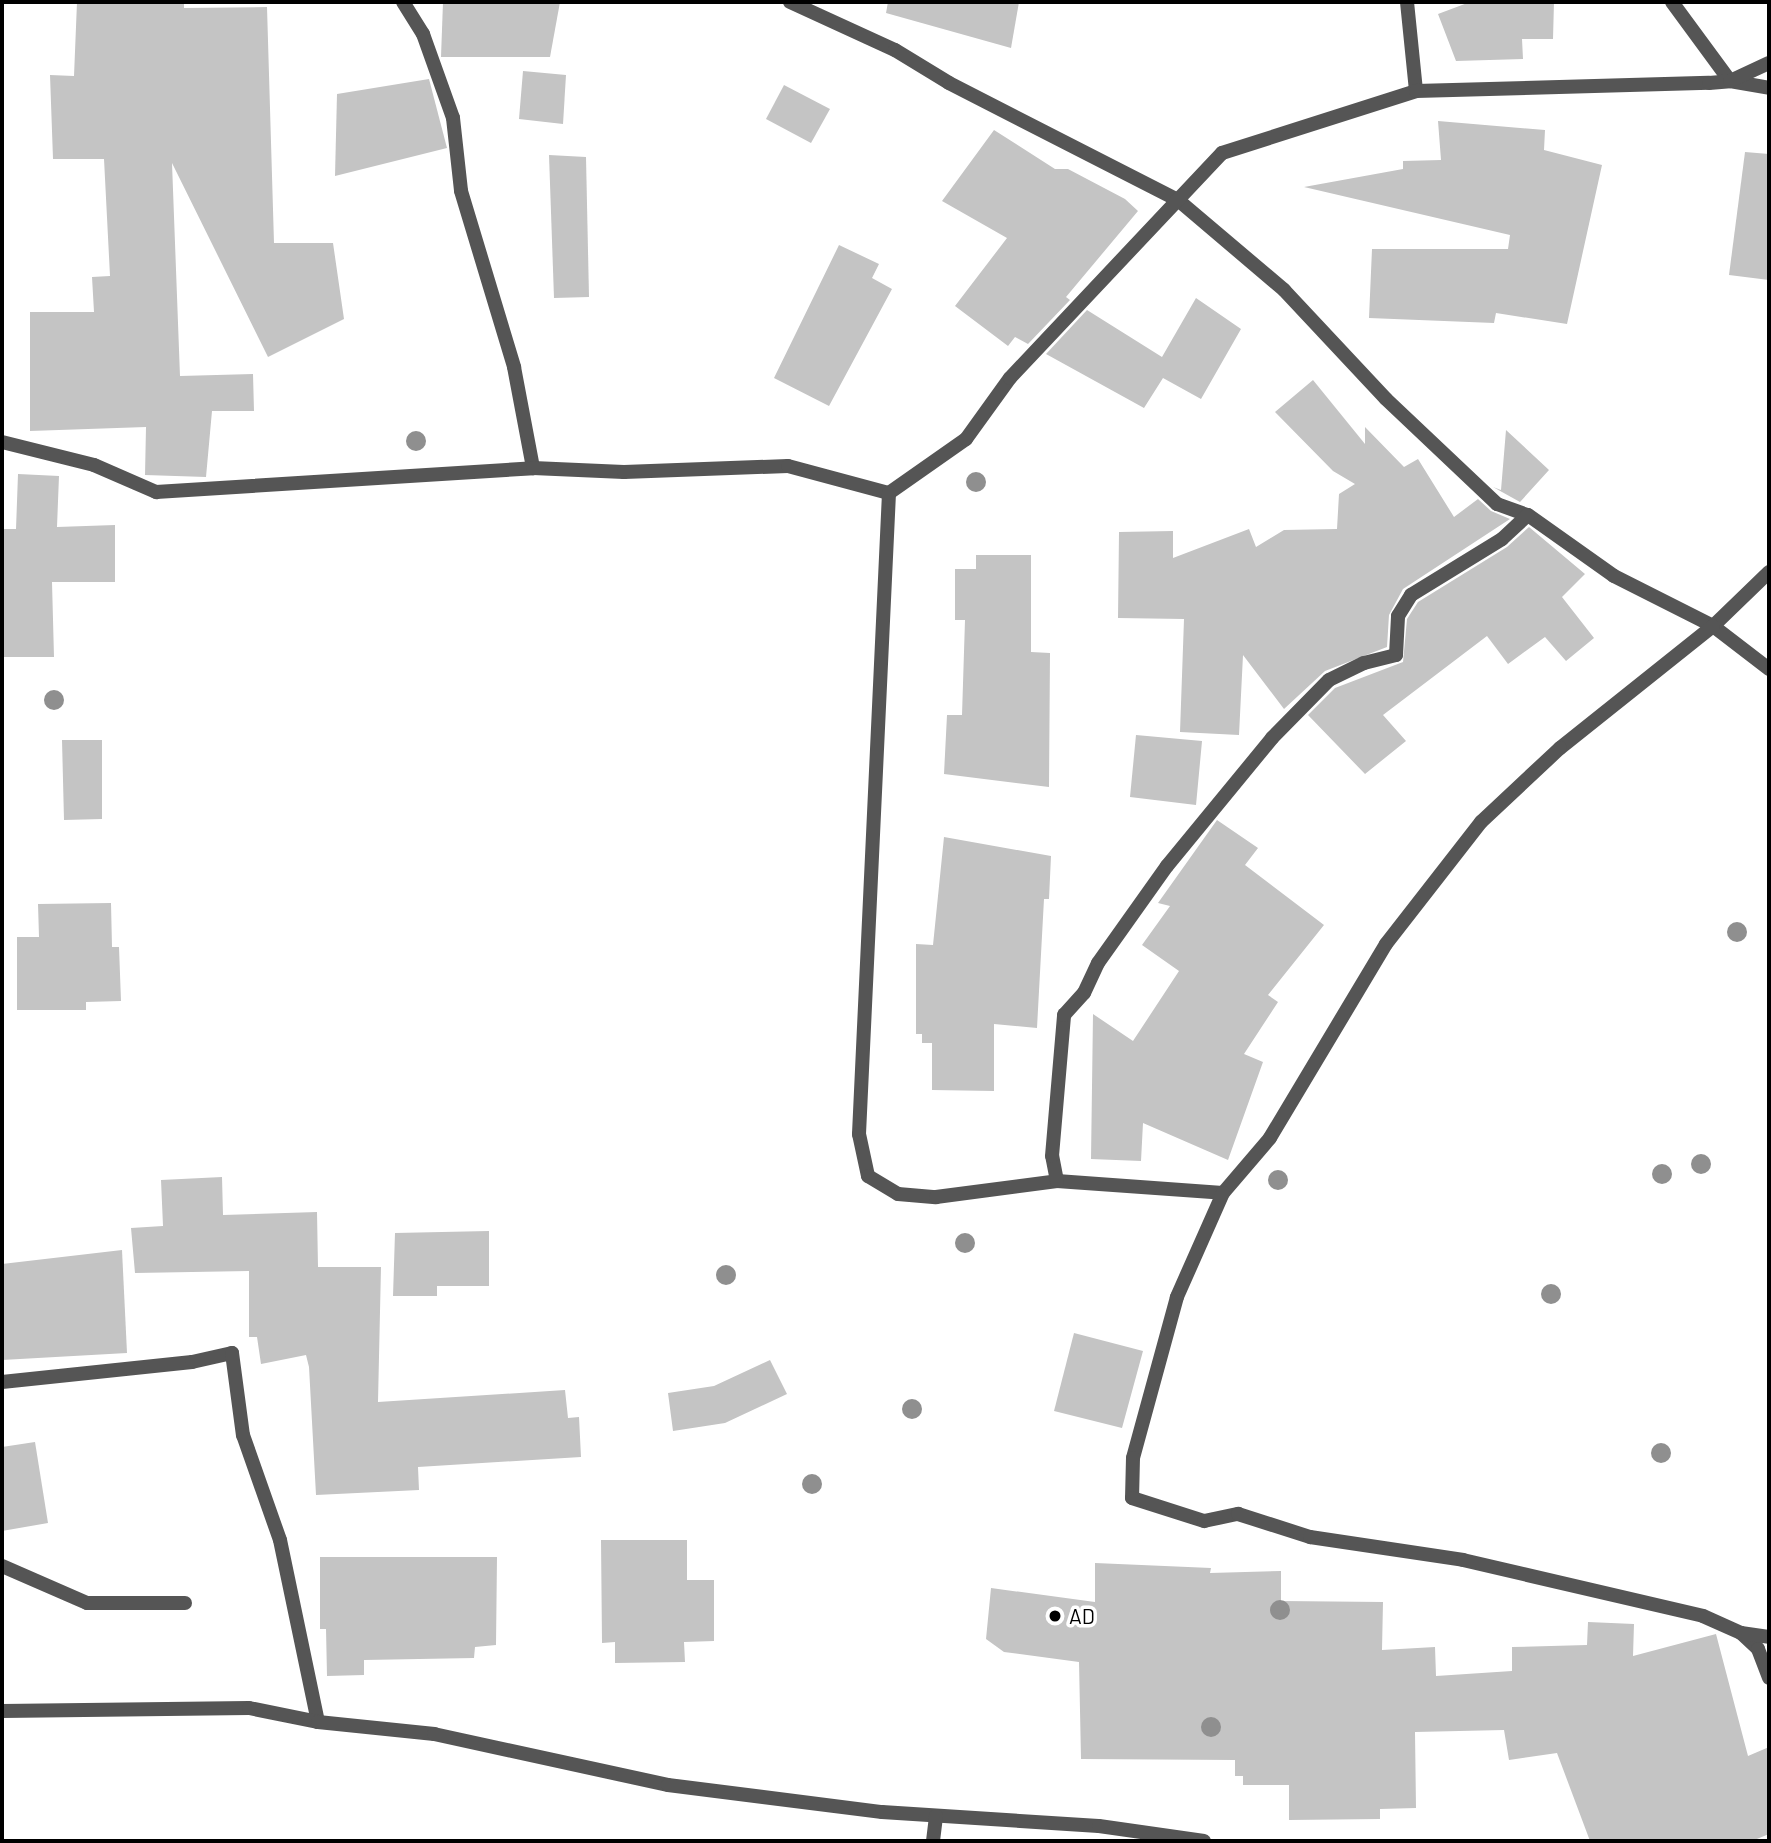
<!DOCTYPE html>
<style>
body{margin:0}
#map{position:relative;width:1771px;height:1843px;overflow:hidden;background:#fff;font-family:Barlow,sans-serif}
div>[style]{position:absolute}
.building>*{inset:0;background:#c4c4c4}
.street>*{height:14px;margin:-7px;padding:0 7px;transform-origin:7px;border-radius:7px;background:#555}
.trees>*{width:20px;height:20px;margin:-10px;border-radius:50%;background:#8f8f8f}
.dots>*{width:19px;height:19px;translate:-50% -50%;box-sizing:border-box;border:4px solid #fff;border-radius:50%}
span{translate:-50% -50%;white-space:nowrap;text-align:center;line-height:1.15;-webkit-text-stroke:7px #fff;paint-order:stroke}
.poi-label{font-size:21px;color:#000}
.left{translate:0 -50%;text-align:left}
.frame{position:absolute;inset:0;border:4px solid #000;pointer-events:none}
</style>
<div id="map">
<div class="building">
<i style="clip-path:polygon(77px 2px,184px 2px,184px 8px,267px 7px,274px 243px,333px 243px,344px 319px,268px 357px,172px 163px,180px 376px,253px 374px,254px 411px,212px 411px,206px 477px,145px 475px,146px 427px,30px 431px,30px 312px,94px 312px,92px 277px,110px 276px,104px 159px,53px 159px,50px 75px,74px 76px)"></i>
<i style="clip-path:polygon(443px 2px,560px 2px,550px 57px,441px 57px)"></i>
<i style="clip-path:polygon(888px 2px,1019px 2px,1011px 48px,886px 13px)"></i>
<i style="clip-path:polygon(1470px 2px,1554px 2px,1553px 39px,1522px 39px,1523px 59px,1456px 61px,1438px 14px)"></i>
<i style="clip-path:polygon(523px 71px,566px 75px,563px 124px,519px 119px)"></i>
<i style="clip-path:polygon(429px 79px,447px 148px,335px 176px,337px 94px)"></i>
<i style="clip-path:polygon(784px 85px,830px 109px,811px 143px,766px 119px)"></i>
<i style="clip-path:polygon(1438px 121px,1545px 130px,1544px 150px,1602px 165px,1567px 324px,1496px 313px,1494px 323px,1369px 318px,1372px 249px,1508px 249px,1510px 235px,1304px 187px,1403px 169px,1403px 161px,1441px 160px)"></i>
<i style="clip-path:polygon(994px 130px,1055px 169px,1068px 169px,1125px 199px,1138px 211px,1066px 297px,1070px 300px,1028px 344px,1015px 337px,1008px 346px,955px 306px,1007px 238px,942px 201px)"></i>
<i style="clip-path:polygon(1745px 152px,1769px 154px,1769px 280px,1729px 275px)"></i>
<i style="clip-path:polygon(549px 155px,586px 157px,589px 297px,554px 298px)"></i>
<i style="clip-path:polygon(839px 245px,879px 264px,872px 278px,892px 289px,829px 406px,774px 378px)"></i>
<i style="clip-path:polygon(1196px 298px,1241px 329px,1201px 399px,1163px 378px,1144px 408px,1046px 354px,1087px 310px,1162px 357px)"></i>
<i style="clip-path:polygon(1313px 380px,1365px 444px,1365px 427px,1404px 467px,1418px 459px,1454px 517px,1478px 499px,1491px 511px,1510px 519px,1403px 589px,1389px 615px,1387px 647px,1325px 671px,1284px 709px,1243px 655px,1239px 735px,1180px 732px,1184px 619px,1118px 618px,1119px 532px,1173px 531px,1173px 558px,1249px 529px,1256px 547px,1284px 530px,1337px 529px,1339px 494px,1355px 484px,1333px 471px,1275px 412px)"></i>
<i style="clip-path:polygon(1506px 430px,1549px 470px,1520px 502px,1493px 487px,1501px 490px)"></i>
<i style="clip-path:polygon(18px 474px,59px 476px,57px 527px,115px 525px,115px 582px,52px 582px,54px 657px,3px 657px,2px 529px,16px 529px)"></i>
<i style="clip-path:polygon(1529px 527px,1585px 574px,1562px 597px,1594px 638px,1566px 661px,1545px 637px,1508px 664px,1487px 636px,1383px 715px,1406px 741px,1365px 774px,1308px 715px,1335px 688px,1403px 662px,1407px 619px,1418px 602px,1507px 547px)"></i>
<i style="clip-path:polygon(976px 555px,1031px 555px,1031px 652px,1050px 653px,1049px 787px,944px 774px,947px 715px,962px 715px,965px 620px,955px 620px,955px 569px,976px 569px)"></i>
<i style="clip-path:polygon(1136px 735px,1202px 741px,1196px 805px,1130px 797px)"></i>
<i style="clip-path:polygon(62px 740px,102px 740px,102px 819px,64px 820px)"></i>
<i style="clip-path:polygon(1217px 820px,1258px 848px,1245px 865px,1324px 925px,1268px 995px,1278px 1002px,1244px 1054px,1263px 1062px,1228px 1160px,1143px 1123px,1141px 1161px,1091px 1159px,1093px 1014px,1133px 1041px,1179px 971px,1142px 945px,1170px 906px,1158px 903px)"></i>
<i style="clip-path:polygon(944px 837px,1051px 856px,1049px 899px,1044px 899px,1037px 1028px,994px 1024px,994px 1091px,932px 1090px,932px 1043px,922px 1043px,922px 1034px,916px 1034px,916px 944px,933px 945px)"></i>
<i style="clip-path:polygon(111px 903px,112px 947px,119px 947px,121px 1001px,86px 1002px,86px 1010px,17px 1010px,17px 937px,39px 937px,38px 904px)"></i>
<i style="clip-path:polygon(222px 1177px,223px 1215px,317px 1212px,318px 1267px,381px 1267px,378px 1402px,565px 1390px,568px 1418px,579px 1417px,581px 1457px,418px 1467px,419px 1490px,316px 1495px,309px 1367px,306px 1355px,261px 1364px,257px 1337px,249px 1337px,249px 1271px,135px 1273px,131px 1228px,163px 1226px,161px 1180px)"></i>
<i style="clip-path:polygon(489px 1231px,489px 1286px,437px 1286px,437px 1296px,393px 1296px,395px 1233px)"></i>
<i style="clip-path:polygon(122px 1250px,127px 1353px,2px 1360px,2px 1264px)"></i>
<i style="clip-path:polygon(1074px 1333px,1143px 1351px,1122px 1428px,1054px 1411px)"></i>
<i style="clip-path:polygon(770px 1360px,787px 1394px,725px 1423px,673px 1431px,668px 1393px,714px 1386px)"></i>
<i style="clip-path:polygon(35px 1442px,48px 1523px,2px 1531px,2px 1447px)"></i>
<i style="clip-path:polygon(601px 1540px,687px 1540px,687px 1580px,714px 1580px,714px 1641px,684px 1642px,685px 1662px,615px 1663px,615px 1642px,602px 1643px)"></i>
<i style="clip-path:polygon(320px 1557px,497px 1557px,496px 1645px,475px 1647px,474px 1658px,364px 1660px,364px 1675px,327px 1676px,326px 1629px,320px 1629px)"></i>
<i style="clip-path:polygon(1095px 1563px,1211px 1568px,1210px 1573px,1281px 1571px,1281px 1601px,1383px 1602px,1382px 1650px,1435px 1647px,1436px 1676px,1512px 1671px,1512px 1647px,1587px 1645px,1588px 1622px,1634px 1624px,1633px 1656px,1716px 1634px,1748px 1756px,1769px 1747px,1769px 1834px,1752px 1841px,1590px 1841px,1557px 1753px,1509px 1760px,1504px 1730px,1415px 1732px,1416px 1808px,1380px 1809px,1380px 1819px,1289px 1820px,1289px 1785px,1243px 1785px,1243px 1776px,1235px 1776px,1235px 1760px,1081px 1759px,1079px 1662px,1004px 1652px,986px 1639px,991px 1588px,1095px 1602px)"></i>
</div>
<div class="street">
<i style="left:403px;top:2px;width:38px;rotate:58deg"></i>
<i style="left:423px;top:34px;width:89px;rotate:70.3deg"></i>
<i style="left:453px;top:118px;width:73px;rotate:83.7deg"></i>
<i style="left:461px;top:191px;width:184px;rotate:73.2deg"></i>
<i style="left:514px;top:367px;width:103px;rotate:79.3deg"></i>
<i style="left:790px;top:2px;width:115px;rotate:24.6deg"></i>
<i style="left:895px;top:50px;width:63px;rotate:31.4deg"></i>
<i style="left:949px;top:83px;width:257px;rotate:27.1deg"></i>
<i style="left:1178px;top:200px;width:139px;rotate:40.3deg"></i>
<i style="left:1284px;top:290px;width:149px;rotate:46.9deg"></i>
<i style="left:1386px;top:399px;width:153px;rotate:43.4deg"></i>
<i style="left:1497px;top:504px;width:33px;rotate:20deg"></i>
<i style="left:1528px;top:515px;width:105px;rotate:35.3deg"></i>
<i style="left:1614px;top:576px;width:111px;rotate:26.8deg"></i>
<i style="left:1713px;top:626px;width:71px;rotate:37.5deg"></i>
<i style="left:1407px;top:2px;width:89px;rotate:84.2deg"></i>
<i style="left:1672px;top:2px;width:98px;rotate:53.7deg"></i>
<i style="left:1730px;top:81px;width:40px;rotate:10deg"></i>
<i style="left:2px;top:442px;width:95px;rotate:14deg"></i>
<i style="left:94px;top:465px;width:68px;rotate:23.5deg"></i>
<i style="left:156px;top:492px;width:378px;rotate:-3.6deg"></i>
<i style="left:533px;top:468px;width:91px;rotate:2.5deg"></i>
<i style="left:624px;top:472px;width:164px;rotate:-2.1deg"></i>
<i style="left:788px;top:466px;width:105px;rotate:15deg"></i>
<i style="left:889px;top:493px;width:94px;rotate:-35deg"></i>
<i style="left:966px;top:439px;width:75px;rotate:-54.2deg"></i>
<i style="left:1010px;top:378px;width:309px;rotate:-46.7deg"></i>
<i style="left:1222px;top:153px;width:204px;rotate:-17.7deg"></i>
<i style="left:1416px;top:91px;width:293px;rotate:-1.6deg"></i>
<i style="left:1709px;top:83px;width:21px;rotate:-5deg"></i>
<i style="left:1730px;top:81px;width:43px;rotate:-24.8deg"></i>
<i style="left:889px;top:493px;width:642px;rotate:92.68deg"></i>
<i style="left:859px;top:1134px;width:43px;rotate:77.9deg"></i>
<i style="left:868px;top:1176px;width:35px;rotate:31deg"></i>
<i style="left:898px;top:1194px;width:38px;rotate:5deg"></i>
<i style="left:936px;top:1197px;width:122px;rotate:-7.5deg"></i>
<i style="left:1057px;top:1181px;width:166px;rotate:4.1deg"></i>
<i style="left:1769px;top:572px;width:78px;rotate:136deg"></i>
<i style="left:1713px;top:626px;width:196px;rotate:141.4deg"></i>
<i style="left:1560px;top:748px;width:108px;rotate:136.9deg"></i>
<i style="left:1481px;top:822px;width:155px;rotate:127.9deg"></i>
<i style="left:1386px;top:944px;width:226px;rotate:120.9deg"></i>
<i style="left:1270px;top:1138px;width:72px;rotate:130.5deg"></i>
<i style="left:1223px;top:1193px;width:114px;rotate:113.9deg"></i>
<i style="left:1177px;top:1297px;width:167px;rotate:105.3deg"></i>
<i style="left:1133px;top:1458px;width:40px;rotate:91.4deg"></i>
<i style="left:1132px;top:1498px;width:76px;rotate:17.7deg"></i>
<i style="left:1204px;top:1521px;width:35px;rotate:-12deg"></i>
<i style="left:1238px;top:1514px;width:76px;rotate:17.7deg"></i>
<i style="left:1310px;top:1537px;width:155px;rotate:8.5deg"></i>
<i style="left:1463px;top:1560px;width:246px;rotate:13.1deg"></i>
<i style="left:1703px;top:1616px;width:42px;rotate:24.1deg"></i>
<i style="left:1741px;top:1633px;width:23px;rotate:43deg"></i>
<i style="left:1758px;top:1649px;width:31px;rotate:69deg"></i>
<i style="left:1057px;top:1181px;width:25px;rotate:-101deg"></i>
<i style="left:1052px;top:1156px;width:142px;rotate:-85.1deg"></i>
<i style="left:1064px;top:1015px;width:30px;rotate:-48deg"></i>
<i style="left:1084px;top:993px;width:33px;rotate:-65deg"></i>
<i style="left:1098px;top:963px;width:119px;rotate:-54.6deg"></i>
<i style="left:1167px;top:866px;width:166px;rotate:-50.6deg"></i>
<i style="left:1272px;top:738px;width:81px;rotate:-45.5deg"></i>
<i style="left:1329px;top:680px;width:39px;rotate:-26deg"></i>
<i style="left:1364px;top:663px;width:33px;rotate:-14deg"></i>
<i style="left:1396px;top:655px;width:39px;rotate:-87deg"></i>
<i style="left:1398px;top:616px;width:25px;rotate:-58deg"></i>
<i style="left:1411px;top:595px;width:107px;rotate:-31.6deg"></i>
<i style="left:1502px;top:539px;width:35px;rotate:-43deg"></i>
<i style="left:2px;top:1382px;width:191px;rotate:-6deg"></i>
<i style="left:192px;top:1362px;width:41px;rotate:-12.7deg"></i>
<i style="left:232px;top:1353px;width:83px;rotate:82.4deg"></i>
<i style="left:243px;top:1435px;width:111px;rotate:70.6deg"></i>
<i style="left:280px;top:1540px;width:186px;rotate:78.2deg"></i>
<i style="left:2px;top:1566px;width:93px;rotate:23.5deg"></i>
<i style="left:87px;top:1603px;width:98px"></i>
<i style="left:1741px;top:1633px;width:28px;rotate:8deg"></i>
<i style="left:2px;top:1711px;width:247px;rotate:-0.7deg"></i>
<i style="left:249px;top:1708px;width:70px;rotate:11.5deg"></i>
<i style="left:318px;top:1722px;width:117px;rotate:5.9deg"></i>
<i style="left:434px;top:1734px;width:239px;rotate:12.3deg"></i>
<i style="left:668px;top:1785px;width:216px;rotate:7.2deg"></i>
<i style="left:882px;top:1812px;width:217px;rotate:3.7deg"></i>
<i style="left:1099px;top:1826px;width:106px;rotate:8.1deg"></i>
<i style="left:933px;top:1841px;width:25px;rotate:-83deg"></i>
</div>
<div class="trees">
<i style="left:416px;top:441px"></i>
<i style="left:976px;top:482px"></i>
<i style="left:54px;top:700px"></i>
<i style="left:1737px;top:932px"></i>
<i style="left:1701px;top:1164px"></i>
<i style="left:1662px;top:1174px"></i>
<i style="left:1278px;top:1180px"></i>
<i style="left:965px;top:1243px"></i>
<i style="left:726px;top:1275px"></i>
<i style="left:1551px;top:1294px"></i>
<i style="left:912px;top:1409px"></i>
<i style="left:1661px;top:1453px"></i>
<i style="left:812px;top:1484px"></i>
<i style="left:1280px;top:1610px"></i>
<i style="left:1211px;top:1727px"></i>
</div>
<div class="dots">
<i style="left:1055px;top:1616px;background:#000"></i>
</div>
<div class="poi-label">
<span class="left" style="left:1069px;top:1616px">AD</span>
</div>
<div class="frame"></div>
</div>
